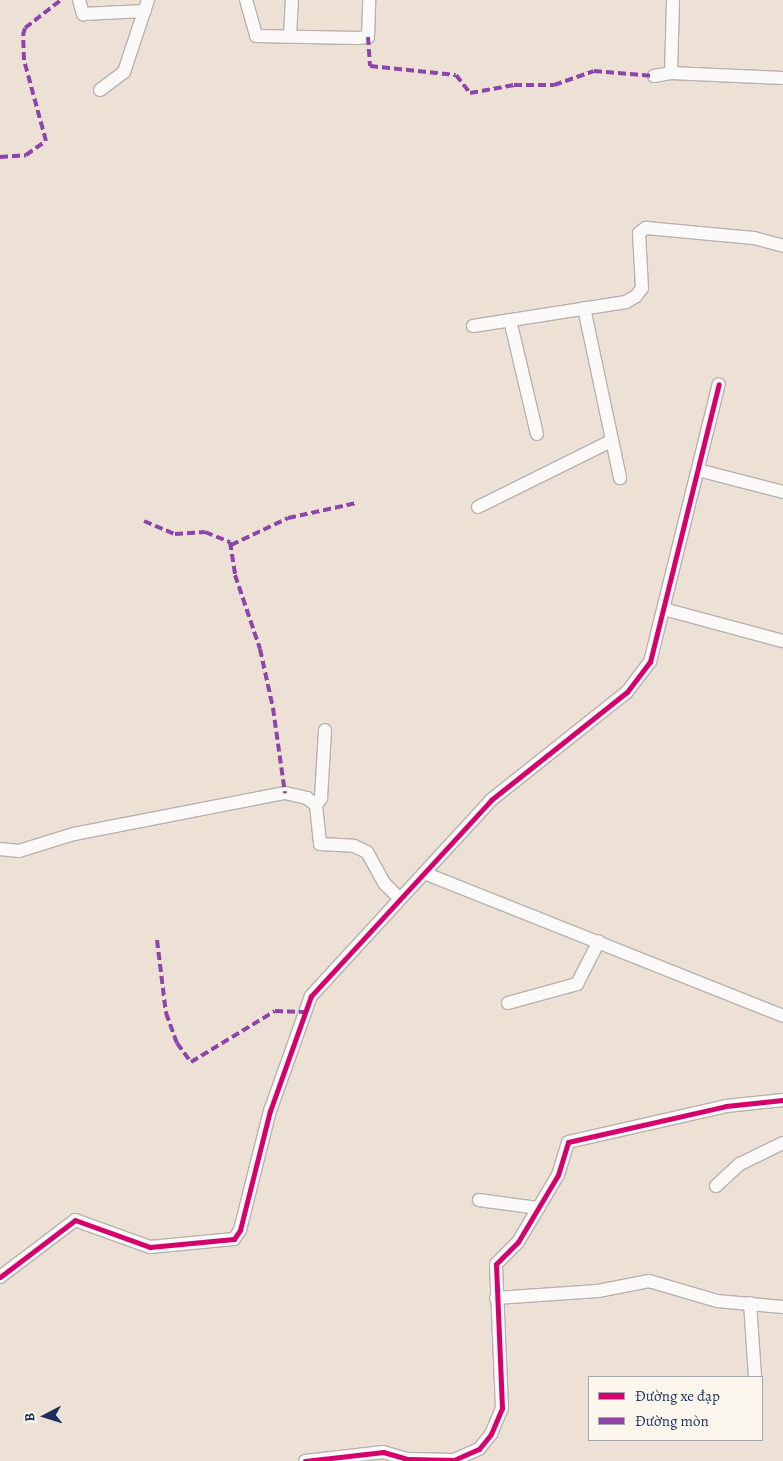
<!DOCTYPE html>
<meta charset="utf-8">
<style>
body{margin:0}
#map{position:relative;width:783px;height:1461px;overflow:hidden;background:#ece1d4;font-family:Alegreya,serif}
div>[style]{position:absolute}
.roads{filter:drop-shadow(1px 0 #b7b2af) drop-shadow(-1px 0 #b7b2af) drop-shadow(0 1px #b7b2af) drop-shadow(0 -1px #b7b2af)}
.street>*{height:12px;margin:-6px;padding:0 6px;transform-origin:6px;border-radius:6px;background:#fcfaf9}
.quiet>*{height:4px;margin-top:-2px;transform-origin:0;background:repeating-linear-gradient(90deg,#8e44ad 0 8px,transparent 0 12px)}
.cycleway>*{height:5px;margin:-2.5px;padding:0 2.5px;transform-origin:2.5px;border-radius:2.5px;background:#d6006c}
span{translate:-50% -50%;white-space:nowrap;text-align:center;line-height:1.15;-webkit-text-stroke:4px #fbf7ec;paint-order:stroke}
.legend{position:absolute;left:588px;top:1376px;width:175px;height:65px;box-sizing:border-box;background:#fbf7ec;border:1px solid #a1a7b3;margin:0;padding:6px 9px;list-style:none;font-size:15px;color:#1b2f5e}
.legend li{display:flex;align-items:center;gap:10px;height:25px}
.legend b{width:25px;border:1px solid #a1a7b3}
.north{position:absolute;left:20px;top:1391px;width:50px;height:50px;-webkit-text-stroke:4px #fbf7ec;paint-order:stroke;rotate:265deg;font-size:14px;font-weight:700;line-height:20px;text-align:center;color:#1b2f5e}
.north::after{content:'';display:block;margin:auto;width:18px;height:22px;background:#1b2f5e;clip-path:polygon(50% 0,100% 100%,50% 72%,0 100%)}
</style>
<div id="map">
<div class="roads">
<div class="street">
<i style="left:79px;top:0;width:15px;rotate:74deg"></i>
<i style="left:83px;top:14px;width:62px;rotate:-2.8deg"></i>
<i style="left:246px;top:0;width:37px;rotate:74deg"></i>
<i style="left:256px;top:36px;width:101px;rotate:1.1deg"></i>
<i style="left:357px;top:38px;width:11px;rotate:-5deg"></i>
<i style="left:368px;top:37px;width:37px;rotate:-88deg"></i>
<i style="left:290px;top:36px;width:36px;rotate:-87deg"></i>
<i style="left:671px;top:73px;width:73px;rotate:-88.4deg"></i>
<i style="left:654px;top:76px;width:17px;rotate:-10deg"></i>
<i style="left:671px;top:73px;width:112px;rotate:2.6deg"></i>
<i style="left:100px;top:90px;width:30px;rotate:-37deg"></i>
<i style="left:124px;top:72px;width:76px;rotate:-71.6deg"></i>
<i style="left:584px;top:308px;width:174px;rotate:78deg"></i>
<i style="left:510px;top:320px;width:117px;rotate:76.7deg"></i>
<i style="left:473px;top:326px;width:155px;rotate:-8.9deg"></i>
<i style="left:626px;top:302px;width:12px;rotate:-31deg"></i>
<i style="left:636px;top:296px;width:10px;rotate:-53deg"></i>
<i style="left:642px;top:288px;width:55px;rotate:-93.1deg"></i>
<i style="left:639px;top:233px;width:9px;rotate:-36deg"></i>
<i style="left:646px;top:228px;width:108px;rotate:5.3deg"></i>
<i style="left:754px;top:238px;width:30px;rotate:15deg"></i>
<i style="left:698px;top:470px;width:88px;rotate:14.5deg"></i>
<i style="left:478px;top:507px;width:146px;rotate:-26.4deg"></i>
<i style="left:664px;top:609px;width:123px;rotate:15.1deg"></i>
<i style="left:316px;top:805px;width:9px;rotate:-54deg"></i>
<i style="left:321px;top:798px;width:68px;rotate:-86.6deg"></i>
<i style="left:0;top:849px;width:19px;rotate:6deg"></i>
<i style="left:19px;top:851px;width:58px;rotate:-17.2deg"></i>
<i style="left:74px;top:834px;width:215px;rotate:-11deg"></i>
<i style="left:285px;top:793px;width:23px;rotate:13deg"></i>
<i style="left:307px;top:798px;width:11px;rotate:38deg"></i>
<i style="left:316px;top:805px;width:39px;rotate:84deg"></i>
<i style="left:320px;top:844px;width:34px;rotate:3deg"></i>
<i style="left:354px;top:846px;width:14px;rotate:25deg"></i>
<i style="left:367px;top:852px;width:37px;rotate:61deg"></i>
<i style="left:385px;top:884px;width:18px;rotate:45deg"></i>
<i style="left:424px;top:873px;width:386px;rotate:21.7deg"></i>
<i style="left:508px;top:1003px;width:72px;rotate:-15.4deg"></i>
<i style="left:577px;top:984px;width:48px;rotate:-62.9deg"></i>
<i style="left:716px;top:1186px;width:33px;rotate:-43deg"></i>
<i style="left:740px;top:1164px;width:48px;rotate:-26deg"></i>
<i style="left:479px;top:1200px;width:60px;rotate:7.7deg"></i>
<i style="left:0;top:1277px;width:94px;rotate:-37.2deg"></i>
<i style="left:75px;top:1220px;width:80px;rotate:19.8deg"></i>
<i style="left:150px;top:1247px;width:84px;rotate:-5.4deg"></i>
<i style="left:234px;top:1239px;width:11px;rotate:-56deg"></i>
<i style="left:240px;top:1230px;width:123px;rotate:-75.9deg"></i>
<i style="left:270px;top:1111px;width:122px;rotate:-70.4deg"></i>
<i style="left:311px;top:996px;width:266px;rotate:-47.4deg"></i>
<i style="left:491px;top:800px;width:174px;rotate:-38.5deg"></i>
<i style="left:627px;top:692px;width:38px;rotate:-53deg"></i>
<i style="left:650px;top:662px;width:286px;rotate:-76.1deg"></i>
<i style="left:496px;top:1298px;width:102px;rotate:-3.9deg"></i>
<i style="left:598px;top:1291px;width:52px;rotate:-11.1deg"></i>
<i style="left:649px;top:1281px;width:71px;rotate:16.4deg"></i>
<i style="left:717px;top:1301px;width:66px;rotate:5.2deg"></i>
<i style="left:750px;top:1303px;width:74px;rotate:86.1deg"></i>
<i style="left:305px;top:1461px;width:79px;rotate:-6.6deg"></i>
<i style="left:383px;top:1452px;width:26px;rotate:16deg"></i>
<i style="left:408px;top:1459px;width:46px;rotate:1.2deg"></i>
<i style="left:454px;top:1460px;width:27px;rotate:-24deg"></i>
<i style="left:479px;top:1449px;width:19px;rotate:-51deg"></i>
<i style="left:491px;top:1434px;width:28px;rotate:-67deg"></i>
<i style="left:502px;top:1408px;width:144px;rotate:-92.4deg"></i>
<i style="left:496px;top:1264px;width:31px;rotate:-45deg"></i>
<i style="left:518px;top:1242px;width:78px;rotate:-59.2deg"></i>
<i style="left:558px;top:1175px;width:34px;rotate:-73deg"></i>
<i style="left:568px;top:1142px;width:162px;rotate:-12.8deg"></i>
<i style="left:726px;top:1106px;width:57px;rotate:-6deg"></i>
</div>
</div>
<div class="quiet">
<i style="left:368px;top:37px;width:29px;rotate:86deg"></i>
<i style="left:370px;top:66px;width:86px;rotate:6deg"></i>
<i style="left:456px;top:75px;width:23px;rotate:52deg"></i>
<i style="left:470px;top:93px;width:45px;rotate:-10.3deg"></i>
<i style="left:514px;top:85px;width:40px"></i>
<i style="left:554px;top:85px;width:42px;rotate:-19.3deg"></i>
<i style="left:594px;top:71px;width:60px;rotate:4.8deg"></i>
<i style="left:0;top:157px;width:26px;rotate:-4deg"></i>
<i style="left:26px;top:155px;width:24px;rotate:-35deg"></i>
<i style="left:46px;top:141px;width:84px;rotate:-105.2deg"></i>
<i style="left:24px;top:60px;width:25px;rotate:-92deg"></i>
<i style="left:23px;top:35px;width:7px;rotate:-74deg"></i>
<i style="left:25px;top:28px;width:46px;rotate:-37.9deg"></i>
<i style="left:144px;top:521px;width:34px;rotate:23deg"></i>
<i style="left:175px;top:534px;width:30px;rotate:-4deg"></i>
<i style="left:205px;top:532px;width:27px;rotate:22deg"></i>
<i style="left:230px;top:542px;width:33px;rotate:81deg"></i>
<i style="left:235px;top:575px;width:78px;rotate:71.3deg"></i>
<i style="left:260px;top:649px;width:60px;rotate:77.6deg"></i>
<i style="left:273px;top:708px;width:86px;rotate:82deg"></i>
<i style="left:231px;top:545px;width:63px;rotate:-25.3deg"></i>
<i style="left:288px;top:518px;width:70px;rotate:-12.4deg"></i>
<i style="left:157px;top:940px;width:74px;rotate:83deg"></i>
<i style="left:166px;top:1013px;width:32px;rotate:70deg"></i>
<i style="left:177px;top:1043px;width:24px;rotate:54deg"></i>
<i style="left:191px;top:1062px;width:98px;rotate:-31.3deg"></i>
<i style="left:275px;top:1011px;width:29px;rotate:2deg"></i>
</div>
<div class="cycleway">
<i style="left:0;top:1277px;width:94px;rotate:-37.2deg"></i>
<i style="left:75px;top:1220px;width:80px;rotate:19.8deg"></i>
<i style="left:150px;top:1247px;width:84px;rotate:-5.4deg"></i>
<i style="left:234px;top:1239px;width:11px;rotate:-56deg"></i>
<i style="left:240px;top:1230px;width:123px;rotate:-75.9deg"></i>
<i style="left:270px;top:1111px;width:122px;rotate:-70.4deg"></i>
<i style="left:311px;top:996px;width:266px;rotate:-47.4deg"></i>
<i style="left:491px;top:800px;width:174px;rotate:-38.5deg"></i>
<i style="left:627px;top:692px;width:38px;rotate:-53deg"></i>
<i style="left:650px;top:662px;width:286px;rotate:-76.1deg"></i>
<i style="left:305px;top:1461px;width:79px;rotate:-6.6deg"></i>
<i style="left:383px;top:1452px;width:26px;rotate:16deg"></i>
<i style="left:408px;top:1459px;width:46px;rotate:1.2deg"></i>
<i style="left:454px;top:1460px;width:27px;rotate:-24deg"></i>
<i style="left:479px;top:1449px;width:19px;rotate:-51deg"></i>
<i style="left:491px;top:1434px;width:28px;rotate:-67deg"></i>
<i style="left:502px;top:1408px;width:144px;rotate:-92.4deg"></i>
<i style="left:496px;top:1264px;width:31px;rotate:-45deg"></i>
<i style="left:518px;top:1242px;width:78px;rotate:-59.2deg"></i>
<i style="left:558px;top:1175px;width:34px;rotate:-73deg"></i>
<i style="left:568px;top:1142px;width:162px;rotate:-12.8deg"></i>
<i style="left:726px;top:1106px;width:57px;rotate:-6deg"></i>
</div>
<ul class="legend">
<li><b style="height:6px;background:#d6006c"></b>Đường xe đạp</li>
<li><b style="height:6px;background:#8e44ad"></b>Đường mòn</li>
</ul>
<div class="north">B</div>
</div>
